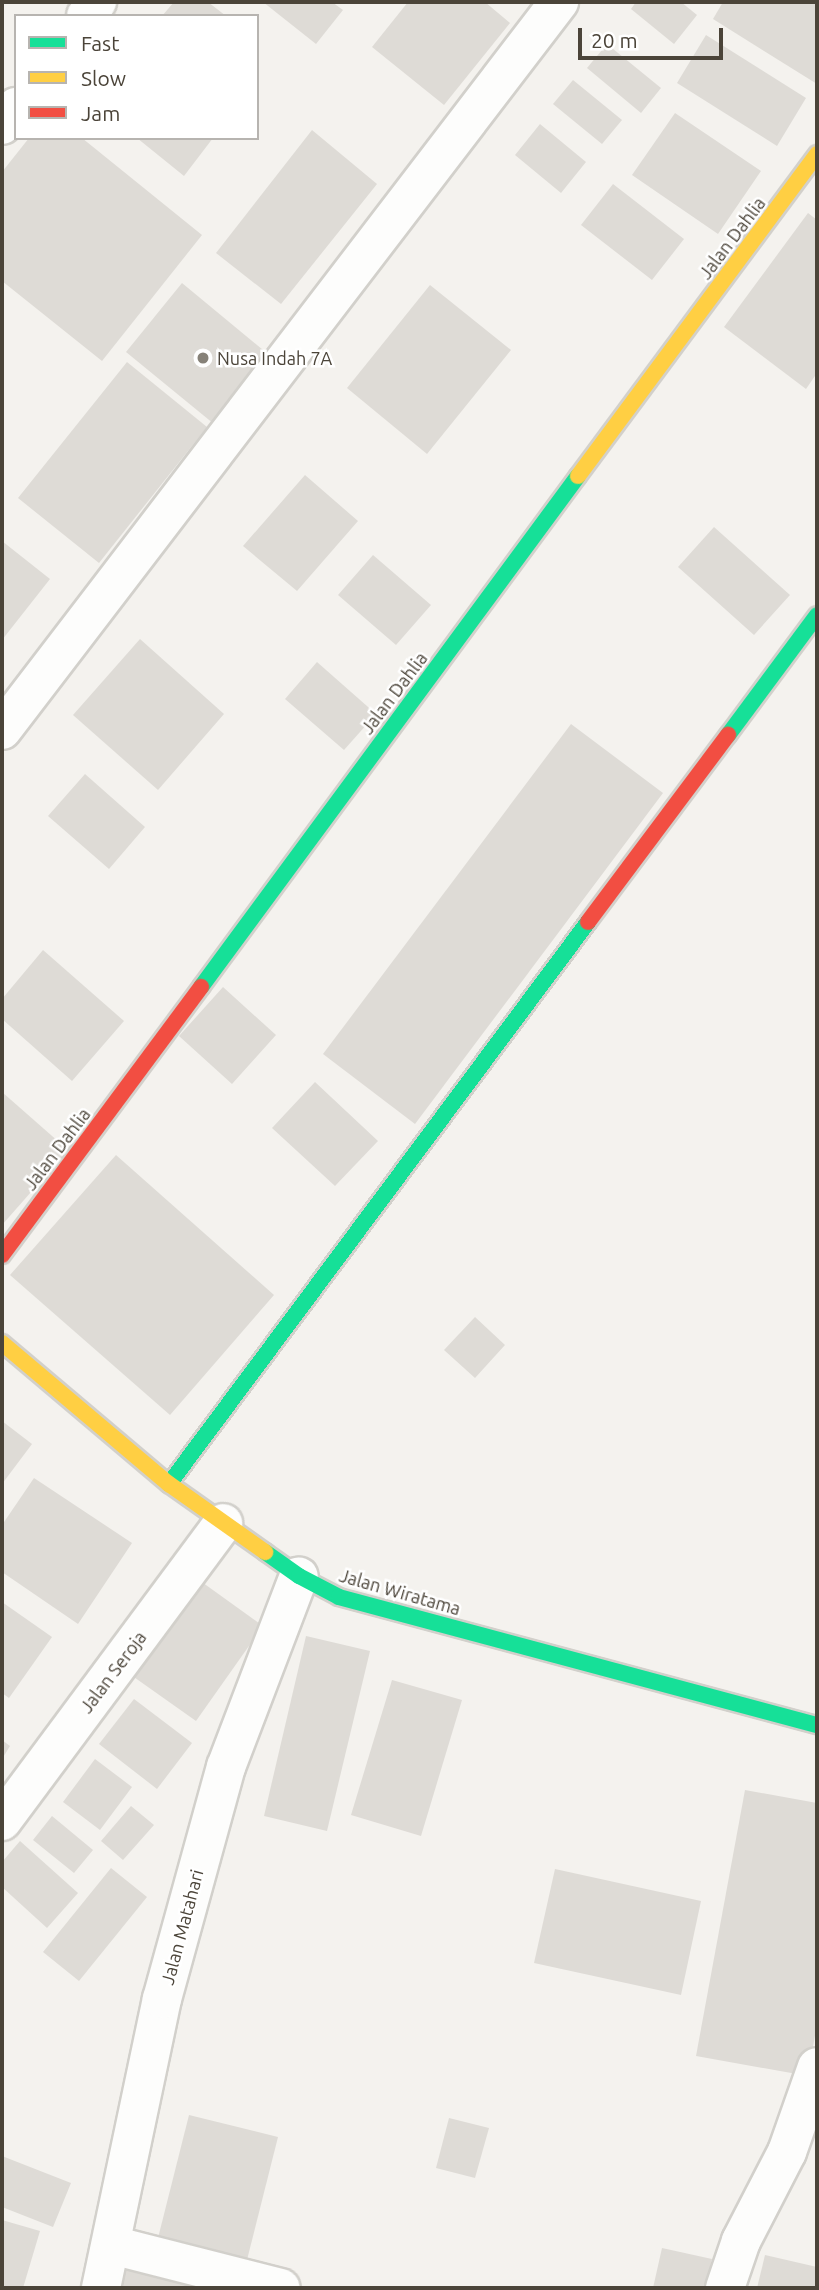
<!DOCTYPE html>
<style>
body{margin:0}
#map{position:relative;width:819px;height:2290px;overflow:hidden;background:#f4f2ee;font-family:Ubuntu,sans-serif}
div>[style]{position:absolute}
.building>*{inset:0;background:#dedbd6}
.roads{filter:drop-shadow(2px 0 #d2d0cb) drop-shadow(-2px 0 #d2d0cb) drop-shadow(0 2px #d2d0cb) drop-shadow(0 -2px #d2d0cb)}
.street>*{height:38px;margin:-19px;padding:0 19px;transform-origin:19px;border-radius:19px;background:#fdfdfc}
.fast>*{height:16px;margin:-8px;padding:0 8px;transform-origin:8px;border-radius:8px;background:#16e098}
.slow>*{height:16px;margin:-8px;padding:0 8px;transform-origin:8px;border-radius:8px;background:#ffcf43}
.jam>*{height:16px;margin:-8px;padding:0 8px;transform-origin:8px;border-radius:8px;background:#f24e42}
.dots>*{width:19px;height:19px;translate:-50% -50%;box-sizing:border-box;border:4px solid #fff;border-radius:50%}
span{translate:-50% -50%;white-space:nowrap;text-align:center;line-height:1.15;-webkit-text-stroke:5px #fff;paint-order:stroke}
.street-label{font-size:18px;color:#4b4439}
.poi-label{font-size:18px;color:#4b4439}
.left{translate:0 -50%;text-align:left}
.frame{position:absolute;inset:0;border:4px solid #4b4439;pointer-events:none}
.legend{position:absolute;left:14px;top:14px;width:245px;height:126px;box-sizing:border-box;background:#fff;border:2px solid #b7b4b0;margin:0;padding:9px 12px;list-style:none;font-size:21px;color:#4b4439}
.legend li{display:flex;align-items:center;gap:14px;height:35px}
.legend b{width:35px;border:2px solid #b7b4b0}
.scale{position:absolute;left:578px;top:28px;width:145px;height:32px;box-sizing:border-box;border:4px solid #4b4439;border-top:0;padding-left:9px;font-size:21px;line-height:24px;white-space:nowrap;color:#4b4439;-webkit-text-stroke:5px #fff;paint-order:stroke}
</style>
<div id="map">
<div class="building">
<i style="clip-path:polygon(174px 2px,208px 2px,226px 16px,162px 16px)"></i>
<i style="clip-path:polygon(263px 2px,332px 2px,343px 10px,316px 44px)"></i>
<i style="clip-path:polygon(408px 2px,485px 2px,510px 23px,444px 105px,372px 47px)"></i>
<i style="clip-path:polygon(636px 2px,681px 2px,697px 15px,674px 44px,631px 9px)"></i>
<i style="clip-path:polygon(723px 2px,817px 2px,817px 84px,713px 19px)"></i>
<i style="clip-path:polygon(706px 35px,806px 98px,777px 146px,677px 83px)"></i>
<i style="clip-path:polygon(607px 44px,661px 88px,641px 113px,587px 68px)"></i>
<i style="clip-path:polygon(573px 80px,622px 120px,602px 144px,553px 104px)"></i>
<i style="clip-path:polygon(675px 113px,761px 171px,718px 234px,632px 175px)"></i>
<i style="clip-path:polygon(540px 124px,586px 162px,561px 193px,515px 155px)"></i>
<i style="clip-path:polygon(312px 130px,377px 184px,281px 304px,216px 253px)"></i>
<i style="clip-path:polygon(29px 138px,82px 138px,202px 235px,102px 361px,2px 281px,2px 172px)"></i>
<i style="clip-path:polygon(137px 138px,213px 138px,184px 176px)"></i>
<i style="clip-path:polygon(613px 184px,684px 239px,652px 280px,581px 225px)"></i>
<i style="clip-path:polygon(808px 213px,817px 220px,817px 373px,806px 389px,724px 327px)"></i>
<i style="clip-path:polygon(182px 283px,280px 364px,225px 433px,126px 352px)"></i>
<i style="clip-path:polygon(430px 285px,511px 350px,427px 454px,347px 388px)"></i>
<i style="clip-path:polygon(127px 362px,207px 427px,99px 563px,18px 498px)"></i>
<i style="clip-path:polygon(305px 475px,358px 521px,297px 591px,243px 546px)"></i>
<i style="clip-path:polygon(714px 527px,790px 595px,754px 635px,678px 567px)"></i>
<i style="clip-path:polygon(2px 541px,50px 579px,2px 640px)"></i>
<i style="clip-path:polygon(373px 555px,431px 605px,396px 645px,338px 595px)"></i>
<i style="clip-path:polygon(140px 639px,224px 714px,158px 790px,73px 715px)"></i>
<i style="clip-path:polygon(317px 662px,376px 714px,344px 750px,285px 699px)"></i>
<i style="clip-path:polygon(571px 724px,663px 793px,415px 1124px,323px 1054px)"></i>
<i style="clip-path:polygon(85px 774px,145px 827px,109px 869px,48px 816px)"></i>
<i style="clip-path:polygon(43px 950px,124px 1021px,72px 1081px,2px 1019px,2px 999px)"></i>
<i style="clip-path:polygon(223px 987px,276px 1035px,232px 1084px,179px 1036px)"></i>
<i style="clip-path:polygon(315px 1082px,378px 1141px,335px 1186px,272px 1128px)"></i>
<i style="clip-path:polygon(2px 1092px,68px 1150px,2px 1225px)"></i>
<i style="clip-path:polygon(116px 1155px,274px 1295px,170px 1415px,10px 1275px)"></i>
<i style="clip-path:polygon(475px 1317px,505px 1345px,475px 1378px,444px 1350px)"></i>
<i style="clip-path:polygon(2px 1421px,32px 1444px,2px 1484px)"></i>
<i style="clip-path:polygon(34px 1478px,132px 1543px,78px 1624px,2px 1572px,2px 1525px)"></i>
<i style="clip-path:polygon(199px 1580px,263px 1626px,196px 1721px,131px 1675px)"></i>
<i style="clip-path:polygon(2px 1602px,52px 1637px,9px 1698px,2px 1693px)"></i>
<i style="clip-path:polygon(306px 1636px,370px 1651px,327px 1831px,264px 1816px)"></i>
<i style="clip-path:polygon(392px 1680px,462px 1700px,421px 1836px,351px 1815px)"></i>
<i style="clip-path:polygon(134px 1699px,192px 1743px,157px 1789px,99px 1744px)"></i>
<i style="clip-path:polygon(2px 1740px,10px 1746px,2px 1759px)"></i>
<i style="clip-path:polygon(95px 1759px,132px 1787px,100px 1830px,63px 1802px)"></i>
<i style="clip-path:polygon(745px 1790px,817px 1803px,817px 2024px,808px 2076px,696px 2056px)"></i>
<i style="clip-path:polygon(131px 1806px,154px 1825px,123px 1860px,101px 1841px)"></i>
<i style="clip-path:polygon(52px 1816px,93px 1850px,74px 1873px,33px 1840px)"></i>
<i style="clip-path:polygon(20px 1841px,78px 1893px,47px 1928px,2px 1887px,2px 1862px)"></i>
<i style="clip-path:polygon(111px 1868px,147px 1897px,79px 1981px,43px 1952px)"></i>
<i style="clip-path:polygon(555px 1869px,701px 1901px,681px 1995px,534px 1963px)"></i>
<i style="clip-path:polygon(189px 2115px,278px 2137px,247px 2260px,158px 2238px)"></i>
<i style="clip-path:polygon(449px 2118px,489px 2128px,475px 2178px,436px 2168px)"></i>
<i style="clip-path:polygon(2px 2156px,71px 2183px,53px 2227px,2px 2207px)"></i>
<i style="clip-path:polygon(2px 2220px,40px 2231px,23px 2288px,2px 2288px)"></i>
<i style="clip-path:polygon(662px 2248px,712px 2259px,705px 2288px,653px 2288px)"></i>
<i style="clip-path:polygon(765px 2255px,817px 2267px,817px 2288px,757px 2288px)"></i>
<i style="clip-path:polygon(114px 2267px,201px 2287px,201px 2288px,109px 2288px)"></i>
</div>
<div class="roads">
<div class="street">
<i style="left:86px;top:16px;width:18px;rotate:-52deg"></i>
<i style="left:2px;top:125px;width:23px;rotate:-52deg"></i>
<i style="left:2px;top:730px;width:917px;rotate:-52.58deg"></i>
<i style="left:2px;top:1821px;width:371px;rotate:-53.4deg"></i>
<i style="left:112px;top:2245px;width:174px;rotate:14.3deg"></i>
<i style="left:101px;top:2288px;width:295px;rotate:-78.1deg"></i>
<i style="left:162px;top:1999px;width:241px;rotate:-74.6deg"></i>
<i style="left:226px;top:1767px;width:204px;rotate:-69.1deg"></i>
<i style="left:725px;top:2288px;width:50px;rotate:-71.2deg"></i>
<i style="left:741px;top:2241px;width:100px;rotate:-62.7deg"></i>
<i style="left:787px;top:2152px;width:90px;rotate:-70.6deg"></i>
</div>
<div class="fast">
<i style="left:728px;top:735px;width:149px;rotate:-53.4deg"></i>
<i style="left:201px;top:987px;width:635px;rotate:-53.58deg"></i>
<i style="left:169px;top:1484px;width:701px;rotate:-53.29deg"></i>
<i style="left:265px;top:1552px;width:42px;rotate:35.2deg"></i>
<i style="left:299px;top:1576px;width:45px;rotate:27.7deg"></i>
<i style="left:339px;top:1597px;width:495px;rotate:15deg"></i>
</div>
<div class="slow">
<i style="left:578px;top:476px;width:401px;rotate:-53.4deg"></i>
<i style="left:2px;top:1343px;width:219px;rotate:40.2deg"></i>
<i style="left:169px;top:1484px;width:118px;rotate:35.3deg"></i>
</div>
<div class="jam">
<i style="left:588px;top:922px;width:234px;rotate:-53.2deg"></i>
<i style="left:2px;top:1255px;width:334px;rotate:-53.4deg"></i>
</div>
</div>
<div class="dots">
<i style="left:203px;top:358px;background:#868178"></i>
</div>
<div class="street-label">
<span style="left:732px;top:238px;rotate:-53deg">Jalan Dahlia</span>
<span style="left:394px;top:693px;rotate:-53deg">Jalan Dahlia</span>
<span style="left:57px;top:1149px;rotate:-53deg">Jalan Dahlia</span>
<span style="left:400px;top:1592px;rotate:16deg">Jalan Wiratama</span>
<span style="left:113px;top:1672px;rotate:-53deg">Jalan Seroja</span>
<span style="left:182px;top:1927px;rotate:-75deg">Jalan Matahari</span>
</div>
<div class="poi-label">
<span class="left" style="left:217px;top:358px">Nusa Indah 7A</span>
</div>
<div class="frame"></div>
<ul class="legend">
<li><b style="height:9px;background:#16e098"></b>Fast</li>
<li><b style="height:9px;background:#ffcf43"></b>Slow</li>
<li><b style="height:9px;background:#f24e42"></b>Jam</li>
</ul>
<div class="scale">20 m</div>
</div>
